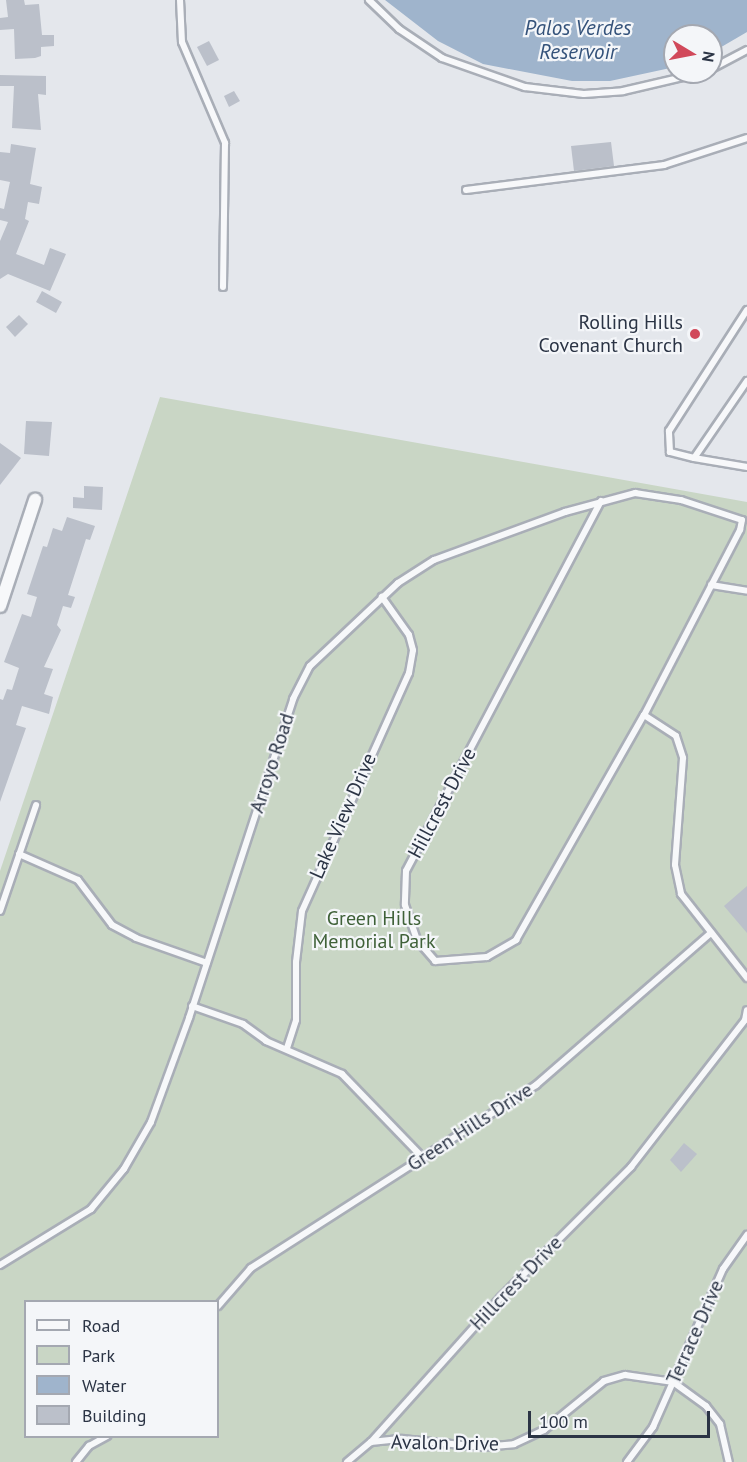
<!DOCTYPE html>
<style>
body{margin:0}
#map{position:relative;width:747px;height:1462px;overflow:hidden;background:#e4e7ec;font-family:"PT Sans",sans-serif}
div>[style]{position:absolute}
.green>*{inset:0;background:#c9d6c5}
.water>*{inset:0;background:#9fb4cc}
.building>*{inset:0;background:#bbc0ca}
.roads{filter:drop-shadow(2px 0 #a9aeb7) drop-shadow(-2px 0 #a9aeb7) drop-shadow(0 2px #a9aeb7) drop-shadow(0 -2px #a9aeb7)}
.service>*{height:6px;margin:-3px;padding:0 3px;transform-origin:3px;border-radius:3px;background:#f7f8fa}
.minor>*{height:12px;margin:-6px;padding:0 6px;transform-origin:6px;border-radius:6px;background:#f7f8fa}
.dots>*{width:16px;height:16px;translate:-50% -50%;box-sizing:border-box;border:3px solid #f4f6f9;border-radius:50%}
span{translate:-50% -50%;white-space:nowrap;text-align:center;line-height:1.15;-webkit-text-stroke:4.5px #f4f6f9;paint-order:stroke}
.poi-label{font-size:20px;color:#2b3445}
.right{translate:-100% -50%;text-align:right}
.street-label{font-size:20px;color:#2b3445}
.park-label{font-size:20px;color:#3f6138}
.water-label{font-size:21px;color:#34527a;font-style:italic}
.legend{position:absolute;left:24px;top:1300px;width:195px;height:138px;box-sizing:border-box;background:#f4f6f9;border:2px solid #a4a8b1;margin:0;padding:8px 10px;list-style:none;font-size:18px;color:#2b3445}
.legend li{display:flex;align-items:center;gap:12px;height:30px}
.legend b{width:30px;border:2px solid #a4a8b1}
.north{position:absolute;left:663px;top:24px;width:60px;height:60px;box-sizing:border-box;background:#f4f6f9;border:2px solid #a4a8b1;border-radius:50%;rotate:100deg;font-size:16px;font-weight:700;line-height:24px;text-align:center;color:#2b3445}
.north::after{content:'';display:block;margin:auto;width:21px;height:27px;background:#d1495b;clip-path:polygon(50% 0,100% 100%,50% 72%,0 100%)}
.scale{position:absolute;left:528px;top:1411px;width:182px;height:27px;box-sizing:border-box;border:3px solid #2b3445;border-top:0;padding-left:8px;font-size:18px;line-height:21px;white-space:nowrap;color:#2b3445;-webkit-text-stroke:4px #f4f6f9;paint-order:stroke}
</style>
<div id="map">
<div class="green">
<i style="clip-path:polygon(evenodd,160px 397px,747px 502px,747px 1462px,0 1462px,0 871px,160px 397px,26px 1302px,218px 1302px,218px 1436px,26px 1436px,26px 1302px)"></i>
</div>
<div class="water">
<i style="clip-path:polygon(385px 0,747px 0,747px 32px,711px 53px,711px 36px,675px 36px,675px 67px,610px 81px,572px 81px,483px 64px,438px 41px)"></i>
</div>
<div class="building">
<i style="clip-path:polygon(6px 0,24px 0,25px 5px,39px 4px,42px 35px,54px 35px,54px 46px,41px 47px,41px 56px,35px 58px,15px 59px,14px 29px,0 30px,0 18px,8px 17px)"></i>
<i style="clip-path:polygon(209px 41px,219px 60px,207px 66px,197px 47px)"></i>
<i style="clip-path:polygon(0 75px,46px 76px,46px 95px,38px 94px,41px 130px,12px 128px,14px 86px,0 86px)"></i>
<i style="clip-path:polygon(234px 91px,240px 101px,229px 107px,224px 96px)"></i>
<i style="clip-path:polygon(611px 142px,614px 166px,574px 171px,571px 146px)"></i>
<i style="clip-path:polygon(11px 144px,36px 148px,30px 184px,42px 187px,39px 204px,28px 202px,25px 219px,29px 221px,16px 254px,44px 265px,50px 248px,66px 254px,50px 291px,8px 274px,0 279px,0 241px,8px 222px,0 220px,0 208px,4px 209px,10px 182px,0 180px,0 152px,10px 153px)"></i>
<i style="clip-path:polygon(42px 291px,62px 302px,56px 313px,36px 302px)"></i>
<i style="clip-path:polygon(19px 315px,28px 324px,15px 337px,6px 327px)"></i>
<i style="clip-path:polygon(26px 421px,52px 422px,49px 456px,24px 454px)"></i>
<i style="clip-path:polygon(0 443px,21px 458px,0 485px)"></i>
<i style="clip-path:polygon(84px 486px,103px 487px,102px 510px,73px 508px,73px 497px,84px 498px)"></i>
<i style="clip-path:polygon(67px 517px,95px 526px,90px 540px,86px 539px,68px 595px,75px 597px,71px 608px,63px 606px,57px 625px,61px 630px,44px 667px,53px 669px,44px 694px,53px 697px,49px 714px,22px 706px,16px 725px,26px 728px,0 802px,0 699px,3px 700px,7px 689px,12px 690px,19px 668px,4px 662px,22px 614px,31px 617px,37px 597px,27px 594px,43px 546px,47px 547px,53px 528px,62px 531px)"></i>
<i style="clip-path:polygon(747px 886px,747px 933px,724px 906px)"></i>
<i style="clip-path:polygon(684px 1143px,697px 1154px,681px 1172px,670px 1160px)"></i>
</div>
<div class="roads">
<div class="service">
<i style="left:180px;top:0;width:42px;rotate:87.3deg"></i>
<i style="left:182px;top:42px;width:110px;rotate:66.9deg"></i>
<i style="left:225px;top:143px;width:144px;rotate:90.8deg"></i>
<i style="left:369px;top:0;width:42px;rotate:44deg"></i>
<i style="left:399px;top:29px;width:52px;rotate:34deg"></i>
<i style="left:442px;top:58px;width:88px;rotate:19.3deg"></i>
<i style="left:525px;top:87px;width:59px;rotate:6.8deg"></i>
<i style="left:584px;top:94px;width:39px;rotate:-4deg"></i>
<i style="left:623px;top:91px;width:83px;rotate:-13.2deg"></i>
<i style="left:711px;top:69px;width:41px;rotate:-27.8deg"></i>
<i style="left:466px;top:190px;width:200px;rotate:-7.2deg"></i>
<i style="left:664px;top:165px;width:87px;rotate:-18deg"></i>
<i style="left:747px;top:381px;width:93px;rotate:124.5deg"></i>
<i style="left:694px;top:458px;width:54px;rotate:9.6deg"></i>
<i style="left:694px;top:458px;width:25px;rotate:-166deg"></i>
<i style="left:670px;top:452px;width:21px;rotate:-93deg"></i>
<i style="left:669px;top:431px;width:144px;rotate:-57.2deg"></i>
<i style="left:601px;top:501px;width:418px;rotate:117.8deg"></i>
<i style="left:406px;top:871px;width:34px;rotate:92deg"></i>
<i style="left:405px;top:905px;width:37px;rotate:71deg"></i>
<i style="left:417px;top:940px;width:28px;rotate:49deg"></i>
<i style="left:435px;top:961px;width:52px;rotate:-4.4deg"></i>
<i style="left:487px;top:957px;width:34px;rotate:-30deg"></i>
<i style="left:516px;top:940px;width:259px;rotate:-60.4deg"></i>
<i style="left:644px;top:715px;width:38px;rotate:33deg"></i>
<i style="left:676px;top:736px;width:23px;rotate:72deg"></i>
<i style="left:683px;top:758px;width:107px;rotate:94.3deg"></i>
<i style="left:675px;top:865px;width:30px;rotate:78deg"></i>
<i style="left:681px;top:894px;width:107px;rotate:51.8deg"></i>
<i style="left:711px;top:585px;width:36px;rotate:9deg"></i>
<i style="left:19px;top:854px;width:64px;rotate:23.8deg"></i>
<i style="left:78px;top:880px;width:56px;rotate:52.9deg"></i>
<i style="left:112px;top:925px;width:27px;rotate:28deg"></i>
<i style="left:136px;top:938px;width:75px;rotate:19.4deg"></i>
<i style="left:0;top:911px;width:112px;rotate:-71.2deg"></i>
<i style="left:192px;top:1006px;width:54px;rotate:19.4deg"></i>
<i style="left:243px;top:1024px;width:29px;rotate:36deg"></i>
<i style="left:266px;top:1041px;width:83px;rotate:23.5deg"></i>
<i style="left:342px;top:1074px;width:117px;rotate:46deg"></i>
<i style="left:287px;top:1048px;width:29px;rotate:-72deg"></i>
<i style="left:296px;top:1020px;width:58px;rotate:-90deg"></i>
<i style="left:296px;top:962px;width:51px;rotate:-83.3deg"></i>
<i style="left:302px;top:911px;width:261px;rotate:-65.8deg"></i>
<i style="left:409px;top:673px;width:23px;rotate:-80deg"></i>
<i style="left:413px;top:650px;width:16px;rotate:-105deg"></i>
<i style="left:409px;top:635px;width:47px;rotate:-125.4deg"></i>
<i style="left:0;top:1265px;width:107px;rotate:-31.6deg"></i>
<i style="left:91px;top:1209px;width:52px;rotate:-50.5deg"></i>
<i style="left:124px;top:1169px;width:54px;rotate:-60.1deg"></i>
<i style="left:151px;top:1122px;width:111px;rotate:-69.9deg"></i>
<i style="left:189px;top:1018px;width:336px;rotate:-71.9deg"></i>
<i style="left:293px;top:699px;width:37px;rotate:-63deg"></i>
<i style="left:310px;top:666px;width:121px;rotate:-43.3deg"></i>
<i style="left:398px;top:583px;width:43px;rotate:-32.6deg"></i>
<i style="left:434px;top:560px;width:140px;rotate:-20.1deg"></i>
<i style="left:565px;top:512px;width:73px;rotate:-15.2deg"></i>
<i style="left:635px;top:493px;width:47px;rotate:8.7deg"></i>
<i style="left:681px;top:500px;width:64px;rotate:18.2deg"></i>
<i style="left:742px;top:520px;width:10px;rotate:101deg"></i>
<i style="left:740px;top:530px;width:208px;rotate:117.4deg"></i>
<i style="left:218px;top:1306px;width:50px;rotate:-49deg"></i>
<i style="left:251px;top:1268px;width:339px;rotate:-32.7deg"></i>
<i style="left:536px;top:1085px;width:232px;rotate:-41deg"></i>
<i style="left:371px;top:1442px;width:195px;rotate:-48.1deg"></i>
<i style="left:501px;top:1297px;width:184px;rotate:-45deg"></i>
<i style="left:631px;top:1167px;width:186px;rotate:-52.2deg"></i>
<i style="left:745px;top:1020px;width:10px;rotate:-79deg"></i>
<i style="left:76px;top:1462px;width:21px;rotate:-51deg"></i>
<i style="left:89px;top:1446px;width:21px;rotate:-29deg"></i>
<i style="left:347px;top:1462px;width:31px;rotate:-40deg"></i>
<i style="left:371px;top:1442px;width:31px;rotate:-6deg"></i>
<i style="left:402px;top:1439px;width:80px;rotate:5.7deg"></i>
<i style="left:482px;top:1447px;width:32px;rotate:-5deg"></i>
<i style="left:514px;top:1444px;width:33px;rotate:-25deg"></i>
<i style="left:544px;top:1430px;width:77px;rotate:-39.2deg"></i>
<i style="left:604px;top:1381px;width:22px;rotate:-16deg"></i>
<i style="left:625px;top:1375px;width:49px;rotate:8.3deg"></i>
<i style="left:673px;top:1382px;width:41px;rotate:36deg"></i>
<i style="left:706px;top:1406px;width:23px;rotate:52deg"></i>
<i style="left:720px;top:1424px;width:39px;rotate:77deg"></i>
<i style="left:627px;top:1462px;width:44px;rotate:-53.4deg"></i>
<i style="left:653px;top:1427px;width:173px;rotate:-66.1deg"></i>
<i style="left:723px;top:1269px;width:42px;rotate:-54.8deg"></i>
</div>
<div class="minor">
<i style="left:0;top:606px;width:112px;rotate:-71.7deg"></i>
</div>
</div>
<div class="dots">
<i style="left:695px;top:334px;background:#d1495b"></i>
</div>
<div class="poi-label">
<span class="right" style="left:683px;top:334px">Rolling Hills<br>Covenant Church</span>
</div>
<div class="street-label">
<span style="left:272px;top:763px;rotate:-72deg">Arroyo Road</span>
<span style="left:442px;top:803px;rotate:-62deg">Hillcrest Drive</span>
<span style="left:343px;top:816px;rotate:-66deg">Lake View Drive</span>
<span style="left:470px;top:1127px;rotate:-33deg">Green Hills Drive</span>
<span style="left:516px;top:1283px;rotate:-46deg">Hillcrest Drive</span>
<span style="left:695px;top:1332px;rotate:-66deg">Terrace Drive</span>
<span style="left:445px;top:1443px;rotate:1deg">Avalon Drive</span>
</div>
<div class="park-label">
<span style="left:374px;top:930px">Green Hills<br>Memorial Park</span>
</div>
<div class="water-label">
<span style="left:578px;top:40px">Palos Verdes<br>Reservoir</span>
</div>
<ul class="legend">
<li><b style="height:8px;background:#f7f8fa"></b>Road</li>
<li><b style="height:16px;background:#c9d6c5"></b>Park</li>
<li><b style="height:16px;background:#9fb4cc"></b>Water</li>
<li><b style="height:16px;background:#bbc0ca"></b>Building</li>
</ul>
<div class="north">N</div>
<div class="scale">100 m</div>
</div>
